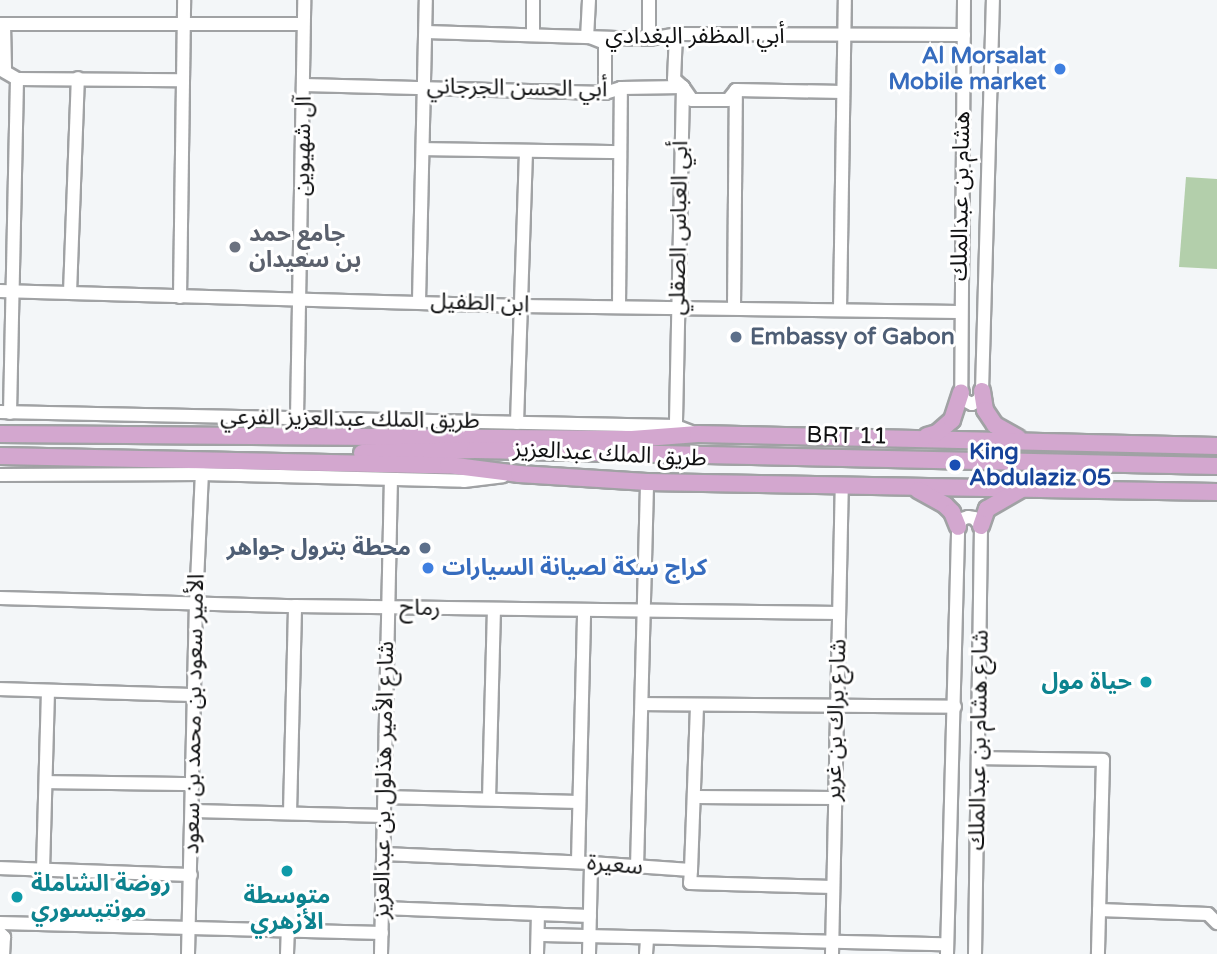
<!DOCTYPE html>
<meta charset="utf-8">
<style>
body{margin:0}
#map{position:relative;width:1217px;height:954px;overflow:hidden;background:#f3f6f8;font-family:"Varela Round","Noto Sans Arabic",sans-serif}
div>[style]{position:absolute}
.green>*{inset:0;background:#b3cfab}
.roads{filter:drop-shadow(2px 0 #a0a2a4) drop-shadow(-2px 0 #a0a2a4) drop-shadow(0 2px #a0a2a4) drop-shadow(0 -2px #a0a2a4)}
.minor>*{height:12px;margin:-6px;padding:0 6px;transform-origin:6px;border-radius:6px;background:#fff}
.major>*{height:16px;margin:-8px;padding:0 8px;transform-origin:8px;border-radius:8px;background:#d3a7cf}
.dots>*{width:19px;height:19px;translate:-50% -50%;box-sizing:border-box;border:4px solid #fff;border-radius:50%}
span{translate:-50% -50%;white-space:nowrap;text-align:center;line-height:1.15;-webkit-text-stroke:6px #fff;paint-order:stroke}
.street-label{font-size:23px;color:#111213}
.shop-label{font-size:23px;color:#366cbe;font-weight:700}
.right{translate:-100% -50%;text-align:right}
.left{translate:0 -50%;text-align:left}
.worship-label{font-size:23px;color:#5b616d;font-weight:700}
.service-label{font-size:23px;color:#4e5e75;font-weight:700}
.transit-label{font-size:23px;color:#164399;font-weight:700}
.culture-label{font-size:23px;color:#0d838f;font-weight:700}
</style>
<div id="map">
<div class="green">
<i style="clip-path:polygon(1186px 177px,1217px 179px,1217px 269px,1179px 267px)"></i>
</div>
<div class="roads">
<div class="minor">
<i style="left:589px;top:0;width:36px;rotate:93deg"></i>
<i style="left:587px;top:36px;width:19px;rotate:21deg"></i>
<i style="left:605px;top:43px;width:50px;rotate:90deg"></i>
<i style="left:964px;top:0;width:392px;rotate:90.4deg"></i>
<i style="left:961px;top:392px;width:9px;rotate:69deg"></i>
<i style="left:964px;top:400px;width:9px;rotate:27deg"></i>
<i style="left:972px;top:404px;width:8px;rotate:-30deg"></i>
<i style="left:979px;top:400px;width:9px;rotate:-72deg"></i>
<i style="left:982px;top:391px;width:391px;rotate:-88.4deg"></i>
<i style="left:0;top:24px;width:303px"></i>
<i style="left:4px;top:25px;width:44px;rotate:88.7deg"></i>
<i style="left:426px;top:32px;width:223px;rotate:1.8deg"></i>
<i style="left:649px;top:39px;width:27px;rotate:-10deg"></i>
<i style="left:676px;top:34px;width:288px;rotate:0.2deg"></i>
<i style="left:676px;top:34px;width:45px;rotate:92.5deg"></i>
<i style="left:674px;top:79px;width:12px;rotate:42deg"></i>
<i style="left:683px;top:87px;width:339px;rotate:91.2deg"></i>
<i style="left:533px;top:35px;width:35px;rotate:-90deg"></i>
<i style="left:649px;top:39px;width:39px;rotate:-90deg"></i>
<i style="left:0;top:69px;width:20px;rotate:30deg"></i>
<i style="left:17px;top:79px;width:163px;rotate:0.4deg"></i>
<i style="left:304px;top:85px;width:301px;rotate:1.5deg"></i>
<i style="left:605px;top:93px;width:17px;rotate:-17deg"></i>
<i style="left:621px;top:88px;width:62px;rotate:-0.9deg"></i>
<i style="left:683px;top:87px;width:16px;rotate:55deg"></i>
<i style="left:692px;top:100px;width:36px"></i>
<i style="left:728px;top:100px;width:13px;rotate:-51deg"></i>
<i style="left:736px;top:90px;width:107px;rotate:1.1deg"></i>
<i style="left:424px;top:149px;width:196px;rotate:0.9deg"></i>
<i style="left:0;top:291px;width:521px;rotate:1.65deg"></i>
<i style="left:521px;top:306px;width:438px;rotate:0.8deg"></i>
<i style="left:70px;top:293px;width:215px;rotate:-87.9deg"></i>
<i style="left:180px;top:297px;width:297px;rotate:-89.2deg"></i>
<i style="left:419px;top:301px;width:301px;rotate:-88.7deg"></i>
<i style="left:619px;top:305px;width:217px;rotate:-89.5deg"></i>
<i style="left:734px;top:308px;width:218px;rotate:-89.5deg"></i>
<i style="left:840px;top:309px;width:309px;rotate:-89.1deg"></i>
<i style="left:0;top:412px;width:676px;rotate:1.19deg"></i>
<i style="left:676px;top:426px;width:19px;rotate:21deg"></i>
<i style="left:10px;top:413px;width:334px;rotate:-88.8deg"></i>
<i style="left:297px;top:418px;width:418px;rotate:-89deg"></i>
<i style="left:517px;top:423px;width:270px;rotate:-88.1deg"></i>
<i style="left:0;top:475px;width:202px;rotate:-0.3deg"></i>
<i style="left:202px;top:474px;width:262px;rotate:1.5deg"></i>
<i style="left:464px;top:481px;width:39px;rotate:-7deg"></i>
<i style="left:0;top:598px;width:295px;rotate:1.6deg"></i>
<i style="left:295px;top:606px;width:544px;rotate:0.74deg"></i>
<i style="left:0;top:689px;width:194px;rotate:1.8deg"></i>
<i style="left:642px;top:704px;width:313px;rotate:0.5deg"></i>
<i style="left:979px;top:758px;width:124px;rotate:0.9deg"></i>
<i style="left:1103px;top:760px;width:194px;rotate:91.5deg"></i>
<i style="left:46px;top:782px;width:148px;rotate:0.8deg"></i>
<i style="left:385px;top:797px;width:194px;rotate:1.5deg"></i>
<i style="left:694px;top:797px;width:140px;rotate:0.4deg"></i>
<i style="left:489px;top:799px;width:189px;rotate:-88.5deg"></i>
<i style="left:194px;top:811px;width:191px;rotate:1.5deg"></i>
<i style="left:290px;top:813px;width:207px;rotate:-88.6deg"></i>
<i style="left:384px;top:854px;width:207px;rotate:2.5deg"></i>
<i style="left:591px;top:863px;width:100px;rotate:4deg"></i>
<i style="left:691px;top:870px;width:13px;rotate:94deg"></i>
<i style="left:690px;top:883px;width:143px;rotate:1.6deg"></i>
<i style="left:578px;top:862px;width:251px;rotate:-88.6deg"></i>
<i style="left:637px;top:867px;width:385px;rotate:-88.5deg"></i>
<i style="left:0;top:868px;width:191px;rotate:2.1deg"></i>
<i style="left:43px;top:870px;width:178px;rotate:-88.4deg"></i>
<i style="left:691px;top:870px;width:164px;rotate:-87.9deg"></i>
<i style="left:382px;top:908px;width:208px;rotate:2.2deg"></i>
<i style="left:1099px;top:910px;width:109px;rotate:2.1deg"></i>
<i style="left:1208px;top:914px;width:13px;rotate:45deg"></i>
<i style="left:0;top:923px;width:382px;rotate:1.5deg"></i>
<i style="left:0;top:933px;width:6px;rotate:45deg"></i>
<i style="left:4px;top:937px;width:17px;rotate:93deg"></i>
<i style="left:538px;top:935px;width:409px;rotate:1.3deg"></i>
<i style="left:188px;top:954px;width:350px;rotate:-88.7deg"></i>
<i style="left:196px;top:604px;width:130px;rotate:-87.4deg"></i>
<i style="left:287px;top:954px;width:25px;rotate:-88deg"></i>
<i style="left:381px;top:954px;width:475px;rotate:-88.8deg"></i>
<i style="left:537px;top:954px;width:40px;rotate:-88.6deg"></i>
<i style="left:589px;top:954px;width:91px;rotate:-88.7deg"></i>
<i style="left:646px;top:954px;width:16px;rotate:-86deg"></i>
<i style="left:832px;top:954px;width:468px;rotate:-88.8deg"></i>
<i style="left:947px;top:954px;width:427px;rotate:-88.5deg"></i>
<i style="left:958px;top:527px;width:9px;rotate:-63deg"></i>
<i style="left:962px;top:519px;width:6px;rotate:-18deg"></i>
<i style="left:968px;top:517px;width:6px;rotate:9deg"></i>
<i style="left:974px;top:518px;width:11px;rotate:49deg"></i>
<i style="left:981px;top:526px;width:428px;rotate:90.8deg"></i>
</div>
<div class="major">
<i style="left:982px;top:391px;width:19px;rotate:81deg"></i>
<i style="left:985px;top:410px;width:18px;rotate:56deg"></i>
<i style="left:995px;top:425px;width:26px;rotate:29deg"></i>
<i style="left:0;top:434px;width:632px;rotate:0.45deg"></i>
<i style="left:632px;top:439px;width:66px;rotate:-4.3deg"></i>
<i style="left:698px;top:434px;width:519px;rotate:1.32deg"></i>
<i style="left:927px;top:436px;width:10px;rotate:-17deg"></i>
<i style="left:937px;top:433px;width:20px;rotate:-41deg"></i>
<i style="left:952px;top:420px;width:29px;rotate:-72deg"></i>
<i style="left:362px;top:453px;width:113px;rotate:-1.5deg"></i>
<i style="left:475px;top:450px;width:742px;rotate:1.24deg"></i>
<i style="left:0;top:456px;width:448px;rotate:1.2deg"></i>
<i style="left:448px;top:465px;width:72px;rotate:7.2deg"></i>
<i style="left:519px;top:474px;width:128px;rotate:3.6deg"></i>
<i style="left:647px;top:482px;width:570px;rotate:1.01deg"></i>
<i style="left:918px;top:490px;width:31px;rotate:29deg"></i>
<i style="left:945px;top:505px;width:10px;rotate:45deg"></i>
<i style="left:952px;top:512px;width:16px;rotate:68deg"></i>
<i style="left:981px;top:526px;width:18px;rotate:-71deg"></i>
<i style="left:987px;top:509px;width:38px;rotate:-30deg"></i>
</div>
</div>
<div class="dots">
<i style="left:1060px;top:69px;background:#3f7fe0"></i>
<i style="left:235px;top:247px;background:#6b7280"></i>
<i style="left:736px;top:337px;background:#5c6f8a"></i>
<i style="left:955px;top:465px;background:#1a4fb4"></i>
<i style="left:425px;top:548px;background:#5c6f8a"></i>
<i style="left:428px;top:568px;background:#3f7fe0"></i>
<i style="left:1146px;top:682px;background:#0f9aa8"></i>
<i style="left:287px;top:871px;background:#0f9aa8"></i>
<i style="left:17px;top:897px;background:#0f9aa8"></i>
</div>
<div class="street-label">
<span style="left:695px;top:36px">أبي المظفر البغدادي</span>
<span style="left:517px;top:88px;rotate:1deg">أبي الحسن الجرجاني</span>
<span style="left:303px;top:146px;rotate:-89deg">آل شهيوين</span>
<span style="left:961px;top:196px;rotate:-89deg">هشام بن عبدالملك</span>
<span style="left:679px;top:228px;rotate:-89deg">أبي العباس الصقلي</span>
<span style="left:480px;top:303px;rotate:2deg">ابن الطفيل</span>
<span style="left:350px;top:419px;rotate:1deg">طريق الملك عبدالعزيز الفرعي</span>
<span style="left:847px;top:436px;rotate:1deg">BRT 11</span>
<span style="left:610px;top:454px;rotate:3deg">طريق الملك عبدالعزيز</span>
<span style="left:420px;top:608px;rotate:1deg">رماح</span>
<span style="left:194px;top:714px;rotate:-89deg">الأمير سعود بن محمد بن سعود</span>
<span style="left:836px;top:720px;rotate:-88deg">شارع براك بن غرير</span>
<span style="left:979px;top:740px;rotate:-89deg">شارع هشام بن عبدالملك</span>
<span style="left:384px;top:780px;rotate:-89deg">شارع الأمير هذلول بن عبدالعزيز</span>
<span style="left:615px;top:865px;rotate:5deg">سعيرة</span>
</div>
<div class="shop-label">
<span class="right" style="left:1046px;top:69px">Al Morsalat<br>Mobile market</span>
<span class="left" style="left:442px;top:568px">كراج سكة لصيانة السيارات</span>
</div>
<div class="worship-label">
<span class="left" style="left:249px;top:247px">جامع حمد<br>بن سعيدان</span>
</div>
<div class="service-label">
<span class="left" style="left:750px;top:337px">Embassy of Gabon</span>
<span class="right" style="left:411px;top:548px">محطة بترول جواهر</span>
</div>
<div class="transit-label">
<span class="left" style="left:969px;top:465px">King<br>Abdulaziz 05</span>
</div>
<div class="culture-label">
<span class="right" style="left:1132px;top:682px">حياة مول</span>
<span class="left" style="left:31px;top:897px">روضة الشاملة<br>مونتيسوري</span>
<span style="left:287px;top:909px">متوسطة<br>الأزهري</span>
</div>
</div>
